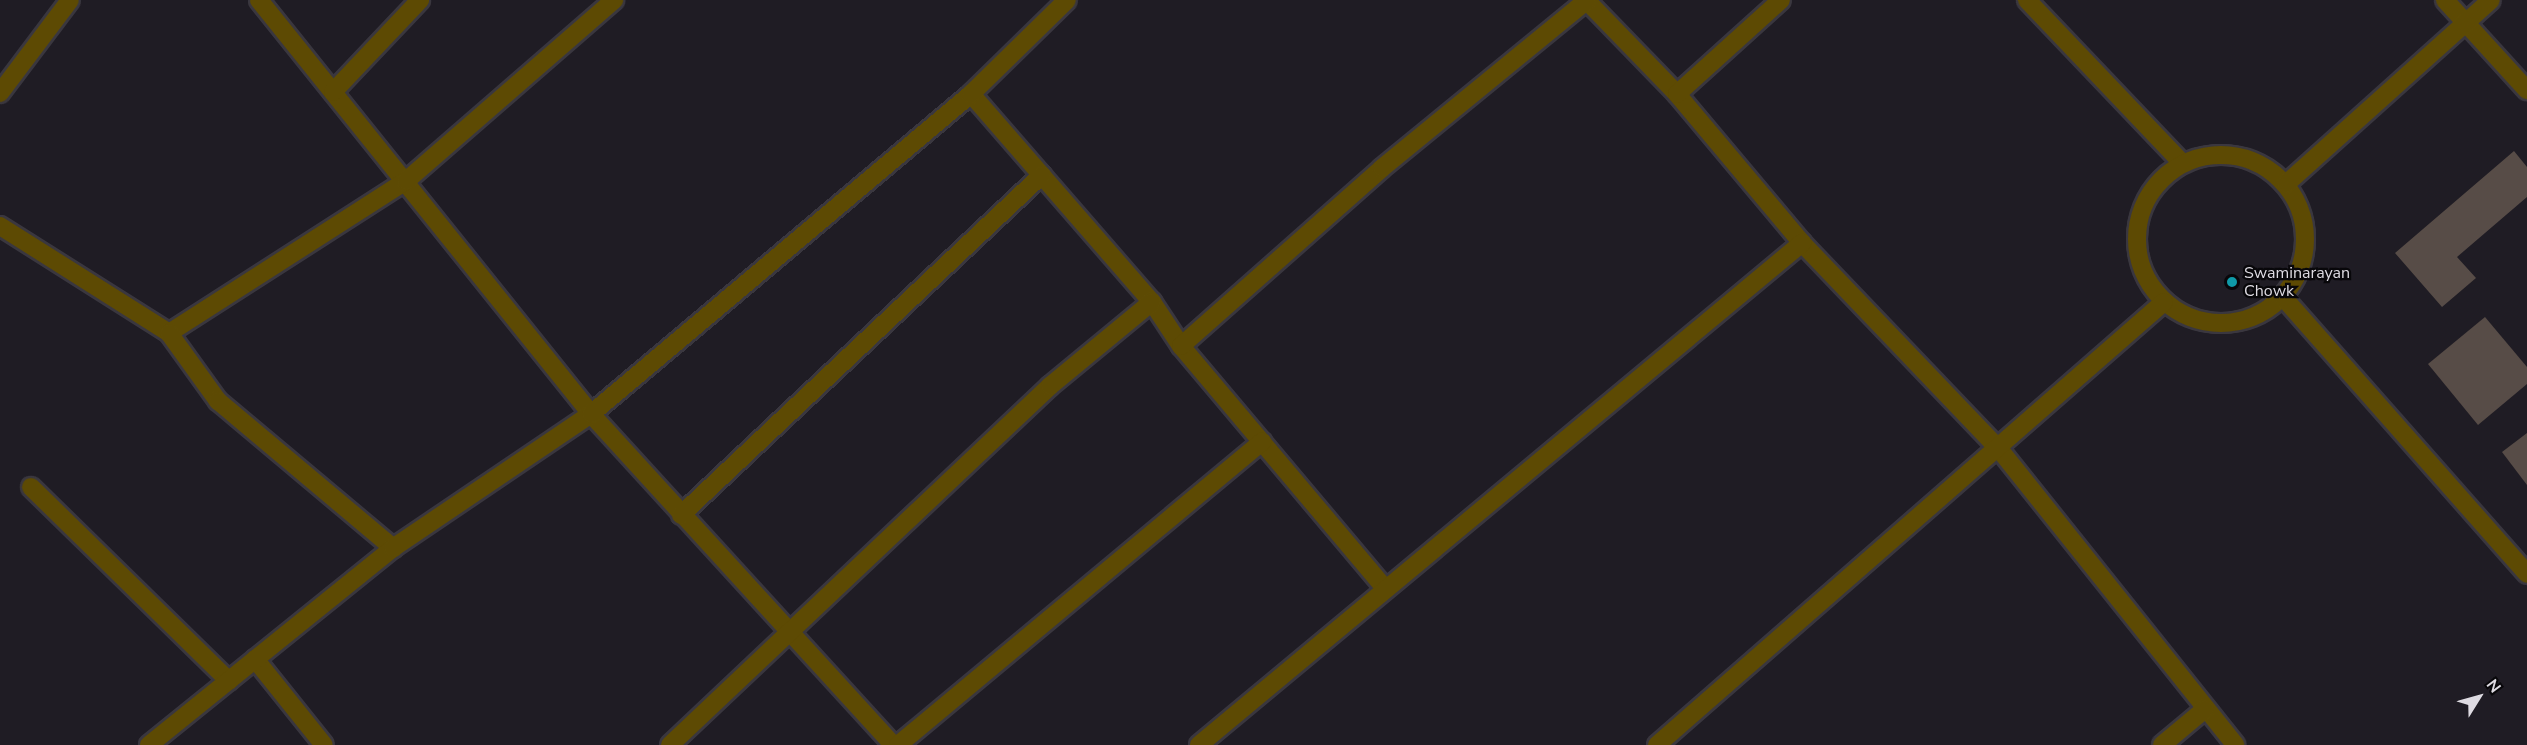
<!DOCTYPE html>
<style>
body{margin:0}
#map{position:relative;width:2527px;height:745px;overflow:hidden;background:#1f1c24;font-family:"Nunito Sans",sans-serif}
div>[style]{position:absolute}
.building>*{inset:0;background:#574c47}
.roads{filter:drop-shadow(2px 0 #3a373f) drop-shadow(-2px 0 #3a373f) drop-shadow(0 2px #3a373f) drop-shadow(0 -2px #3a373f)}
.minor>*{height:18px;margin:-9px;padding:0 9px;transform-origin:9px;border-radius:9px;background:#5d4a03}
.minor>.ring{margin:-9px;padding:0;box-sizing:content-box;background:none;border:18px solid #5d4a03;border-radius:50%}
.dots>*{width:16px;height:16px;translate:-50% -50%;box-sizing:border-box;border:3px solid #08070a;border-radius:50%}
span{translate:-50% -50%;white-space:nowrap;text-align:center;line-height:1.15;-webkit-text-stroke:4.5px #08070a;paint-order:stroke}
.poi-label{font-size:16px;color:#dedbe2}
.left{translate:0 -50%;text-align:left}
.north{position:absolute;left:2449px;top:667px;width:60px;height:60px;-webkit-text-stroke:4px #08070a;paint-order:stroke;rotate:53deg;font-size:16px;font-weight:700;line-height:24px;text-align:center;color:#dedbe2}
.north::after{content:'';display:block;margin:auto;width:21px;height:27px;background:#dedbe2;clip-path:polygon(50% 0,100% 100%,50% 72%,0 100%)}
</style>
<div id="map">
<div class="building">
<i style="clip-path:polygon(2514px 151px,2527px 167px,2527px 197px,2457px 257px,2476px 278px,2442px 307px,2395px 253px)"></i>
<i style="clip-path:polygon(2485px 317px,2527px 367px,2527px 384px,2478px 425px,2428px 364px)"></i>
<i style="clip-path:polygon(2527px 433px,2527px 485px,2502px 452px)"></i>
</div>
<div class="roads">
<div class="minor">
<i style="left:259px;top:0;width:531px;rotate:51.27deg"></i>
<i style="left:591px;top:414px;width:448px;rotate:47.6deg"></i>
<i style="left:1586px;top:0;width:131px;rotate:45.9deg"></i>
<i style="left:1677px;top:94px;width:194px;rotate:50deg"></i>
<i style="left:1802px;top:243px;width:285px;rotate:46.3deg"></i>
<i style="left:1999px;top:449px;width:379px;rotate:51.4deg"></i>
<i style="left:2027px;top:0;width:225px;rotate:46.4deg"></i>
<i style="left:2445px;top:0;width:122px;rotate:47.7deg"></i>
<i style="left:333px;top:92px;width:127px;rotate:-46.6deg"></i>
<i style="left:0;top:93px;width:116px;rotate:-53deg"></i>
<i style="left:971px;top:94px;width:276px;rotate:49deg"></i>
<i style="left:1152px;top:302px;width:53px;rotate:56.6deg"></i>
<i style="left:1181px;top:346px;width:315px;rotate:49.9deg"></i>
<i style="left:1677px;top:94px;width:140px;rotate:-42.1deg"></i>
<i class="ring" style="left:2137px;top:155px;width:150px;height:150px"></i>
<i style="left:2286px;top:184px;width:275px;rotate:-41.9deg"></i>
<i style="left:0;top:226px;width:200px;rotate:32.3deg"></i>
<i style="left:169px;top:333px;width:282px;rotate:-32.7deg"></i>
<i style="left:406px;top:181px;width:276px;rotate:-41deg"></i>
<i style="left:2283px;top:297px;width:369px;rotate:48.6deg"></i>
<i style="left:169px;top:333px;width:84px;rotate:54.2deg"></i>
<i style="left:218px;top:401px;width:229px;rotate:40deg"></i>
<i style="left:1181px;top:346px;width:268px;rotate:-41.5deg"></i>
<i style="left:1382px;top:168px;width:265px;rotate:-39.3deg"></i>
<i style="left:31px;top:487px;width:277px;rotate:44.4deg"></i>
<i style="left:681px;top:515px;width:496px;rotate:-43.3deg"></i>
<i style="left:255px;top:659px;width:110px;rotate:51.3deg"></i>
<i style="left:149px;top:745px;width:314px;rotate:-38.9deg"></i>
<i style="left:393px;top:548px;width:239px;rotate:-34.1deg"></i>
<i style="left:591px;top:414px;width:497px;rotate:-40.1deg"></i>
<i style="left:971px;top:94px;width:134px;rotate:-44.4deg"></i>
<i style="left:670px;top:745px;width:523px;rotate:-43.37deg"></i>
<i style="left:1050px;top:386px;width:132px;rotate:-39.5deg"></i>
<i style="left:898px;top:745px;width:474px;rotate:-39.8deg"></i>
<i style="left:1199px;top:745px;width:785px;rotate:-39.78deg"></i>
<i style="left:1657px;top:745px;width:673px;rotate:-41.15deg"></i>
<i style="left:2162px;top:745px;width:56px;rotate:-39.9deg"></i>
</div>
</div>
<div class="dots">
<i style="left:2232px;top:282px;background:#0f9aa8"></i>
</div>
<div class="poi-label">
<span class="left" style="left:2244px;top:282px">Swaminarayan<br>Chowk</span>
</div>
<div class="north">N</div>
</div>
